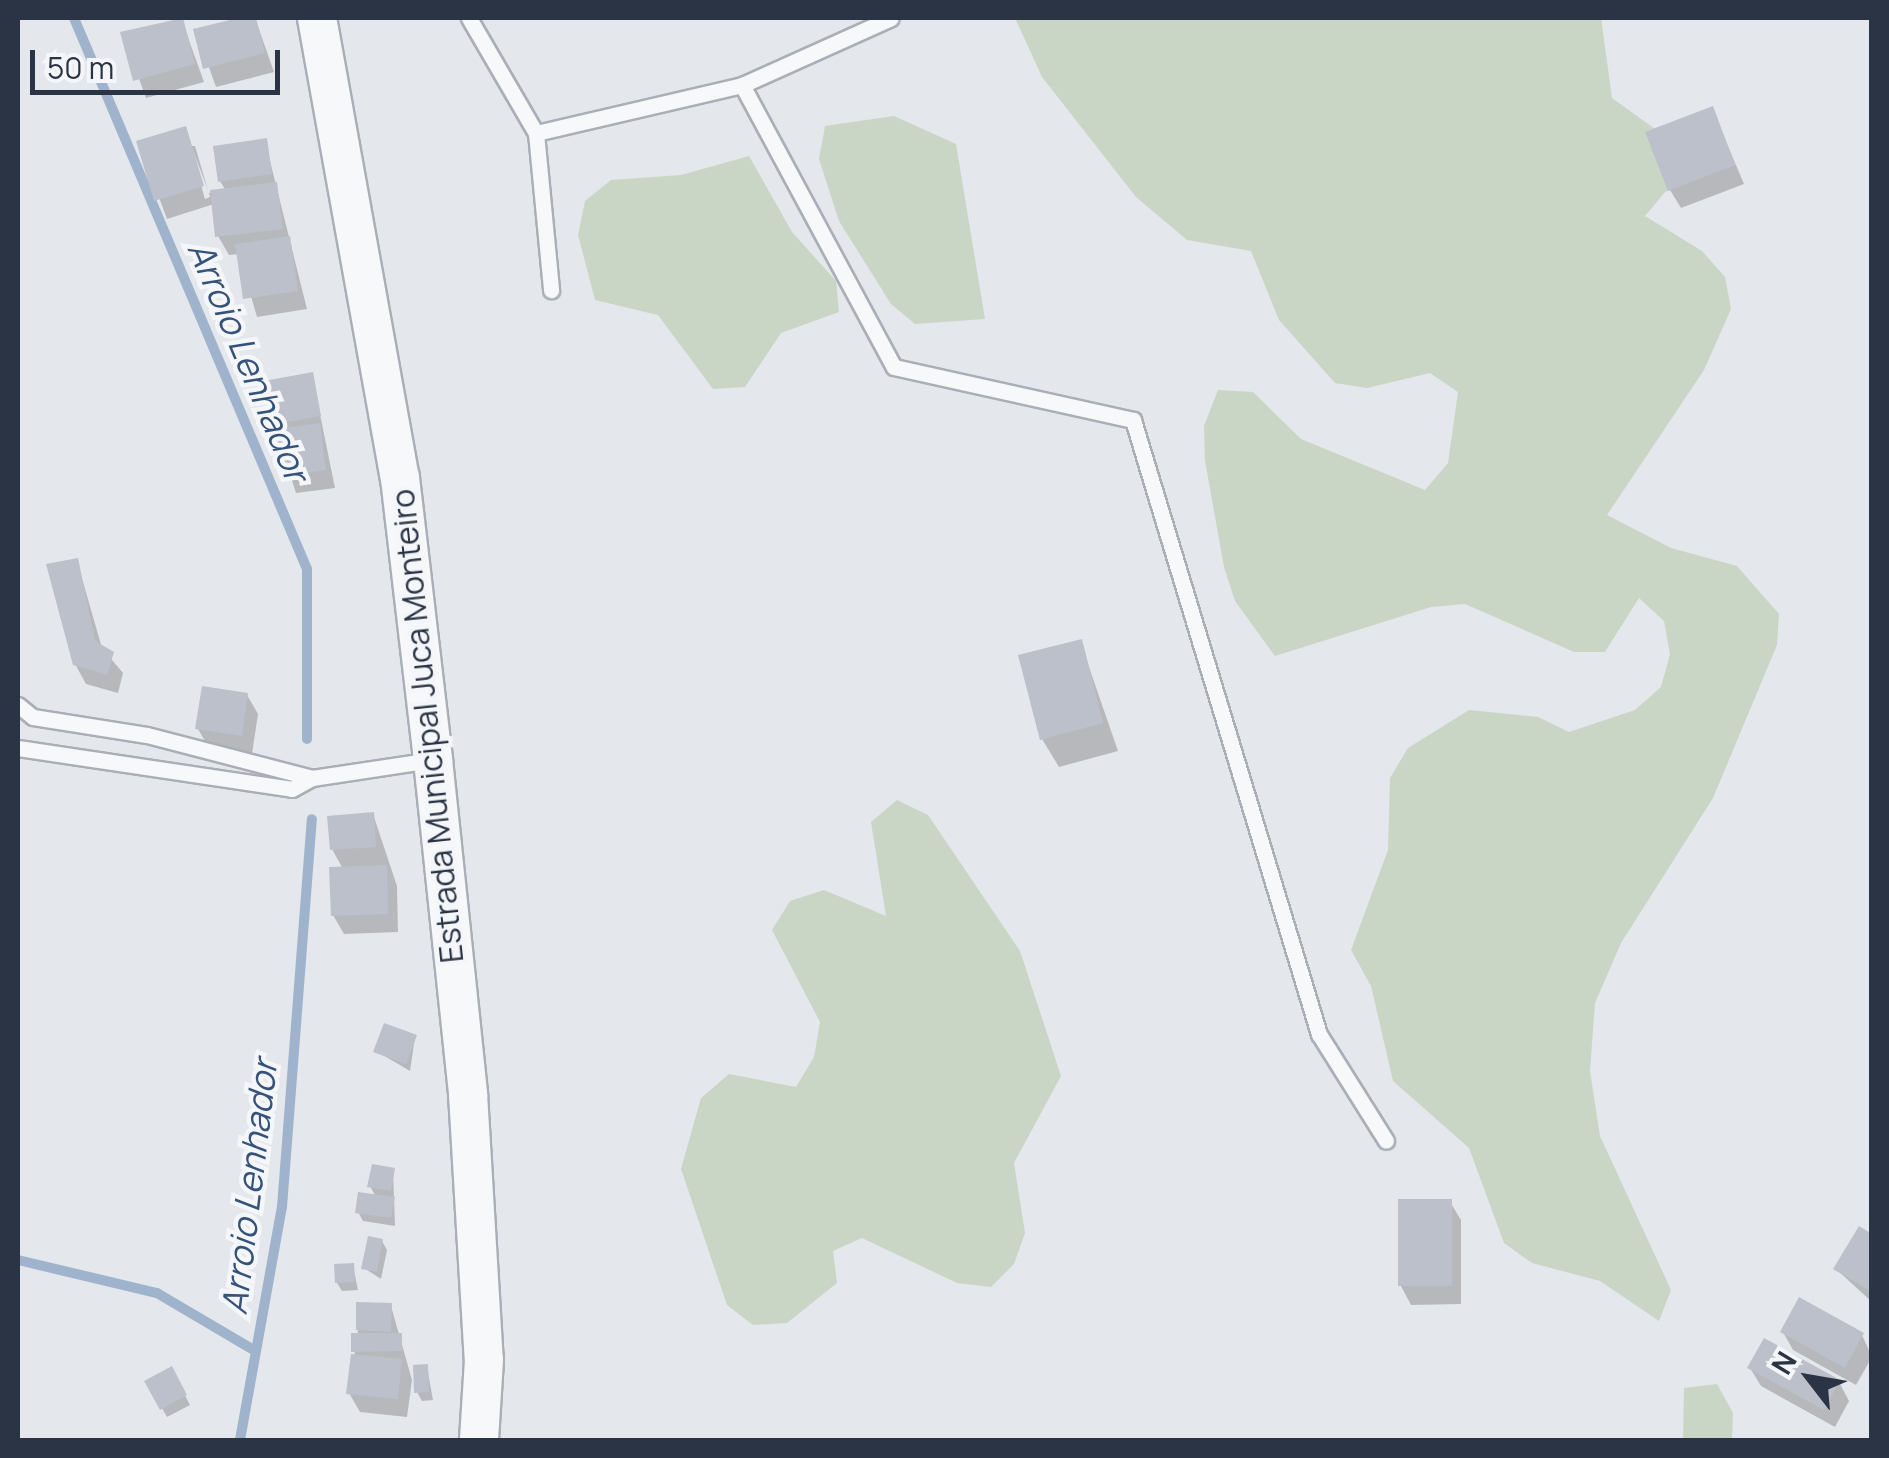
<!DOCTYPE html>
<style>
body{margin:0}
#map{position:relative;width:1889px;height:1458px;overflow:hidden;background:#e4e7ec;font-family:Manrope,sans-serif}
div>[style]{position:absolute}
.green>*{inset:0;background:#c9d6c5}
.shadow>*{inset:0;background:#0003}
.stream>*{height:10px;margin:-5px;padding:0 5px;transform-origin:5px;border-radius:5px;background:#9fb4cc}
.building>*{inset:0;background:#bbc0ca}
.roads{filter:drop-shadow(2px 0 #a9aeb7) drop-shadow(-2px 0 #a9aeb7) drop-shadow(0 2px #a9aeb7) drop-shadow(0 -2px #a9aeb7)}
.service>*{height:15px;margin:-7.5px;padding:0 7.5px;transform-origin:7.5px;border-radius:7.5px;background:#f7f8fa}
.tertiary>*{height:38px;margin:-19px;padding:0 19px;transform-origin:19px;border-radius:19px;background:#f7f8fa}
span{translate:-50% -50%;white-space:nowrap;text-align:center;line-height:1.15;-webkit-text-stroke:9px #f4f6f9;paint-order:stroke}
.street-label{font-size:32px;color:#2b3445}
.water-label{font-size:35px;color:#34527a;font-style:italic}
.frame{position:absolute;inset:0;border:20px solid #2b3445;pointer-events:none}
.north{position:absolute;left:1759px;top:1328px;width:100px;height:100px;-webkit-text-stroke:8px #f4f6f9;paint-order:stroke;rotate:301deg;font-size:28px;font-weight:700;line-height:40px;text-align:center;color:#2b3445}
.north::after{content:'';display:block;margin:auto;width:35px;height:45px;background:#2b3445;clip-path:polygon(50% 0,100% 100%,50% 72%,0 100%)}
.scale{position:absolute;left:30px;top:50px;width:250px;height:45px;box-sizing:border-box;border:5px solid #2b3445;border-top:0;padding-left:12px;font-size:30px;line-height:35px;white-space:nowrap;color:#2b3445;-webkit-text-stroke:8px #f4f6f9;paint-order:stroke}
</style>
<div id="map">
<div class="green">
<i style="clip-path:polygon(1015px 18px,1601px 18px,1612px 98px,1694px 157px,1725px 166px,1665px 192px,1645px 216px,1702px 251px,1725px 277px,1731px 309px,1704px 370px,1607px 515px,1671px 548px,1737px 566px,1779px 614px,1777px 645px,1713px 798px,1621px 943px,1595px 1003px,1590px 1071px,1600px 1136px,1671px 1290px,1659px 1321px,1600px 1281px,1532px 1263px,1504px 1243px,1469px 1148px,1393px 1081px,1371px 986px,1351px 950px,1388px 850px,1390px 778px,1408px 748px,1469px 710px,1538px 717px,1569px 732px,1635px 710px,1661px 687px,1670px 654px,1664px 621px,1639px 598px,1605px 652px,1574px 652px,1465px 604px,1431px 607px,1275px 656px,1235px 601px,1224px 567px,1205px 461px,1204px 426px,1218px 390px,1253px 392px,1301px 439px,1425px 490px,1448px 463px,1458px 392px,1430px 373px,1367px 388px,1335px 383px,1279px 320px,1251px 251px,1187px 240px,1136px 197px,1042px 77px)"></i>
<i style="clip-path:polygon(894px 116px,956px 144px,985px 319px,915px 324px,891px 304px,839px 221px,819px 159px,825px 126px)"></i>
<i style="clip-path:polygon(749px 156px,792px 232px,836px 281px,839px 312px,781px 333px,745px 387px,713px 389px,658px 315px,595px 300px,578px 235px,585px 201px,611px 180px,681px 175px)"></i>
<i style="clip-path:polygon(897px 800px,928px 815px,1020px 951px,1061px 1076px,1014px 1163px,1025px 1233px,1014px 1264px,991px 1287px,957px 1283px,862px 1238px,833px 1251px,837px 1283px,787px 1323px,753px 1325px,727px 1305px,681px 1169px,701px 1098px,729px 1074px,796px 1087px,814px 1057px,820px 1022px,772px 930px,790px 901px,824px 890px,886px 916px,871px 822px)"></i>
<i style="clip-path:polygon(1717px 1384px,1733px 1413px,1732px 1440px,1683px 1440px,1684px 1388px)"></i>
</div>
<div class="shadow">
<i style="clip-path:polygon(181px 18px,204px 82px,146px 98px,123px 34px)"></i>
<i style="clip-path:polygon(255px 18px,274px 72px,216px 87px,196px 31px)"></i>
<i style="clip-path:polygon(1712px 109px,1744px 184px,1681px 208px,1670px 190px)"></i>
<i style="clip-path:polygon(evenodd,185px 129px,209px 193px,226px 191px,220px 181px,265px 141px,307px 309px,257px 317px,239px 254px,229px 255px,218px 236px,214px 204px,167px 219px,139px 143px,185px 129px,190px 146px,195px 146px,210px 197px,205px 199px,190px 146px)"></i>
<i style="clip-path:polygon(312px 375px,335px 488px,296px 493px,274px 424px)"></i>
<i style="clip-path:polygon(77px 561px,102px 648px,123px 673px,118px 693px,86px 684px,75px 664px)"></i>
<i style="clip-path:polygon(1080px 641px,1118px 751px,1059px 767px,1042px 739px)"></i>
<i style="clip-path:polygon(247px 695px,258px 714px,252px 754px,209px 748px,198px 729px)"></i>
<i style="clip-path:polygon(373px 814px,397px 886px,398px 932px,344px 934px,333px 915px,343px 869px,332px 849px)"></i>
<i style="clip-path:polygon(415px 1037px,410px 1071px,376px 1051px)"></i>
<i style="clip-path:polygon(393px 1170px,395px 1226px,363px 1221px,358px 1212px,376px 1197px,370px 1186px)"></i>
<i style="clip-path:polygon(1450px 1202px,1461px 1220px,1461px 1304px,1411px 1305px,1401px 1286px)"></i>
<i style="clip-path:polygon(1872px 1237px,1872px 1302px,1836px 1269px)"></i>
<i style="clip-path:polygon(382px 1241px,387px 1250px,381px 1279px,364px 1268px)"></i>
<i style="clip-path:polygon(353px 1266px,358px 1290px,342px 1291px,337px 1283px)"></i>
<i style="clip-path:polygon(391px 1306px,412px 1380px,407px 1417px,360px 1412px,349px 1393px,358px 1330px)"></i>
<i style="clip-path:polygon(1783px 1332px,1862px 1335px,1872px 1357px,1856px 1385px,1793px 1350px)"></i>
<i style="clip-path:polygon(427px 1367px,433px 1400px,422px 1401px,417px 1392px)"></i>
<i style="clip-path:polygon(1750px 1368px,1839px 1382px,1849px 1401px,1835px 1427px,1761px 1386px)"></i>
<i style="clip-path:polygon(171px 1369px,190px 1405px,167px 1417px,147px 1382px)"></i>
</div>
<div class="stream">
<i style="left:74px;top:18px;width:598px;rotate:67.08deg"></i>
<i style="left:307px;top:569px;width:170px;rotate:90deg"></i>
<i style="left:18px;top:1260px;width:143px;rotate:13.4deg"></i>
<i style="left:157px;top:1293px;width:110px;rotate:30.5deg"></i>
<i style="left:240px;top:1440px;width:237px;rotate:-79.8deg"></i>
<i style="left:282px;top:1207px;width:389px;rotate:-85.6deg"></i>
</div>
<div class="building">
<i style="clip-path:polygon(183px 18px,195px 64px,133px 81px,120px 32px)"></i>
<i style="clip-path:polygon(238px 18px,256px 18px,265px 53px,203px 69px,193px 29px)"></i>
<i style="clip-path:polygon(1713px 106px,1735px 165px,1668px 191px,1645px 132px)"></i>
<i style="clip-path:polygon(186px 126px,204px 186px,154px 201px,136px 141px)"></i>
<i style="clip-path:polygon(267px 138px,272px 174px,218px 182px,213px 146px)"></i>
<i style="clip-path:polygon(277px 182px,283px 229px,215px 237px,210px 190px)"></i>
<i style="clip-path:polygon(290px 236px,298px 291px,243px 299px,235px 244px)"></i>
<i style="clip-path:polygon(313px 372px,321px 416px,271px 425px,264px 381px)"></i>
<i style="clip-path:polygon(320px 423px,326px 470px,282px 476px,277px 429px)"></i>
<i style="clip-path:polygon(78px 558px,95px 641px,114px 652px,107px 675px,73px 665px,46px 564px)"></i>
<i style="clip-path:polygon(1082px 639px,1103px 723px,1040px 740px,1018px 655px)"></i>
<i style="clip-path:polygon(202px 686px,248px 693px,242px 736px,195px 729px)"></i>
<i style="clip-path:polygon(374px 812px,376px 847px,330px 850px,327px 816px)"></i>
<i style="clip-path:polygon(387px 865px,388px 914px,331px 916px,329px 867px)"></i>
<i style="clip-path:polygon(384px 1023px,417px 1035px,406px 1064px,373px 1052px)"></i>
<i style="clip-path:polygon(372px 1164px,395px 1168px,391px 1191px,367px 1187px)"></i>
<i style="clip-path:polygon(358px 1192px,395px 1197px,391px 1218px,355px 1213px)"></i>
<i style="clip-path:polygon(1398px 1199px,1452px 1199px,1452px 1286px,1398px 1286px)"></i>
<i style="clip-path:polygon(1859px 1226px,1872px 1234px,1872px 1292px,1833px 1269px)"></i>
<i style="clip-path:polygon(368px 1236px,383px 1239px,377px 1272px,361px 1269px)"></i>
<i style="clip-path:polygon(354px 1263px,355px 1282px,335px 1283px,334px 1264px)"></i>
<i style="clip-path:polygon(1799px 1297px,1864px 1333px,1845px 1368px,1780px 1332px)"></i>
<i style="clip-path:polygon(356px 1302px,392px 1303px,391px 1332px,356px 1330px)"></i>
<i style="clip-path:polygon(351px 1333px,402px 1333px,402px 1351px,351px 1352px)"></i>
<i style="clip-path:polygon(1764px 1338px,1840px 1380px,1824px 1410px,1747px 1368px)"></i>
<i style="clip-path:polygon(351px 1354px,402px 1359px,398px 1399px,346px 1394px)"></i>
<i style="clip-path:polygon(428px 1364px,429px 1392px,414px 1393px,413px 1365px)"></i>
<i style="clip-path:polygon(172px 1366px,187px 1395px,160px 1410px,144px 1381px)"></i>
</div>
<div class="roads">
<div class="service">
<i style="left:469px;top:18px;width:133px;rotate:59.8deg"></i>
<i style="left:536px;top:133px;width:158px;rotate:84.5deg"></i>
<i style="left:742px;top:85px;width:320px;rotate:61.7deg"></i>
<i style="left:894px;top:367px;width:245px;rotate:12.5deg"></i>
<i style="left:1133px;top:420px;width:642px;rotate:73.15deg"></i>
<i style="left:1319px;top:1034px;width:126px;rotate:57.9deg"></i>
<i style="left:536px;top:133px;width:212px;rotate:-13.1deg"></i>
<i style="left:742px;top:85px;width:163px;rotate:-24.2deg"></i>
<i style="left:18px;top:705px;width:19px;rotate:39deg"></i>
<i style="left:33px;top:717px;width:115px;rotate:9deg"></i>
<i style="left:147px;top:735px;width:171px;rotate:14.6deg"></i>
<i style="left:18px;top:748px;width:277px;rotate:8.5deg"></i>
<i style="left:292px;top:789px;width:23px;rotate:-29deg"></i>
<i style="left:312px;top:778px;width:120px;rotate:-8.6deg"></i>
</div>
<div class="tertiary">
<i style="left:317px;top:18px;width:467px;rotate:79.8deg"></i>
<i style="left:400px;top:478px;width:284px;rotate:83.3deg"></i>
<i style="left:433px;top:760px;width:336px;rotate:84deg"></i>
<i style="left:468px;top:1094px;width:266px;rotate:86.6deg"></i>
<i style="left:484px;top:1360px;width:80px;rotate:93.6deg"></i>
</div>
</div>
<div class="street-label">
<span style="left:427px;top:726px;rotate:-96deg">Estrada Municipal Juca Monteiro</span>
</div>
<div class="water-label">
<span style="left:249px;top:361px;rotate:67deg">Arroio Lenhador</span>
<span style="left:249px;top:1187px;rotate:-83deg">Arroio Lenhador</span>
</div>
<div class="frame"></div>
<div class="north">N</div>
<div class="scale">50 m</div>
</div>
